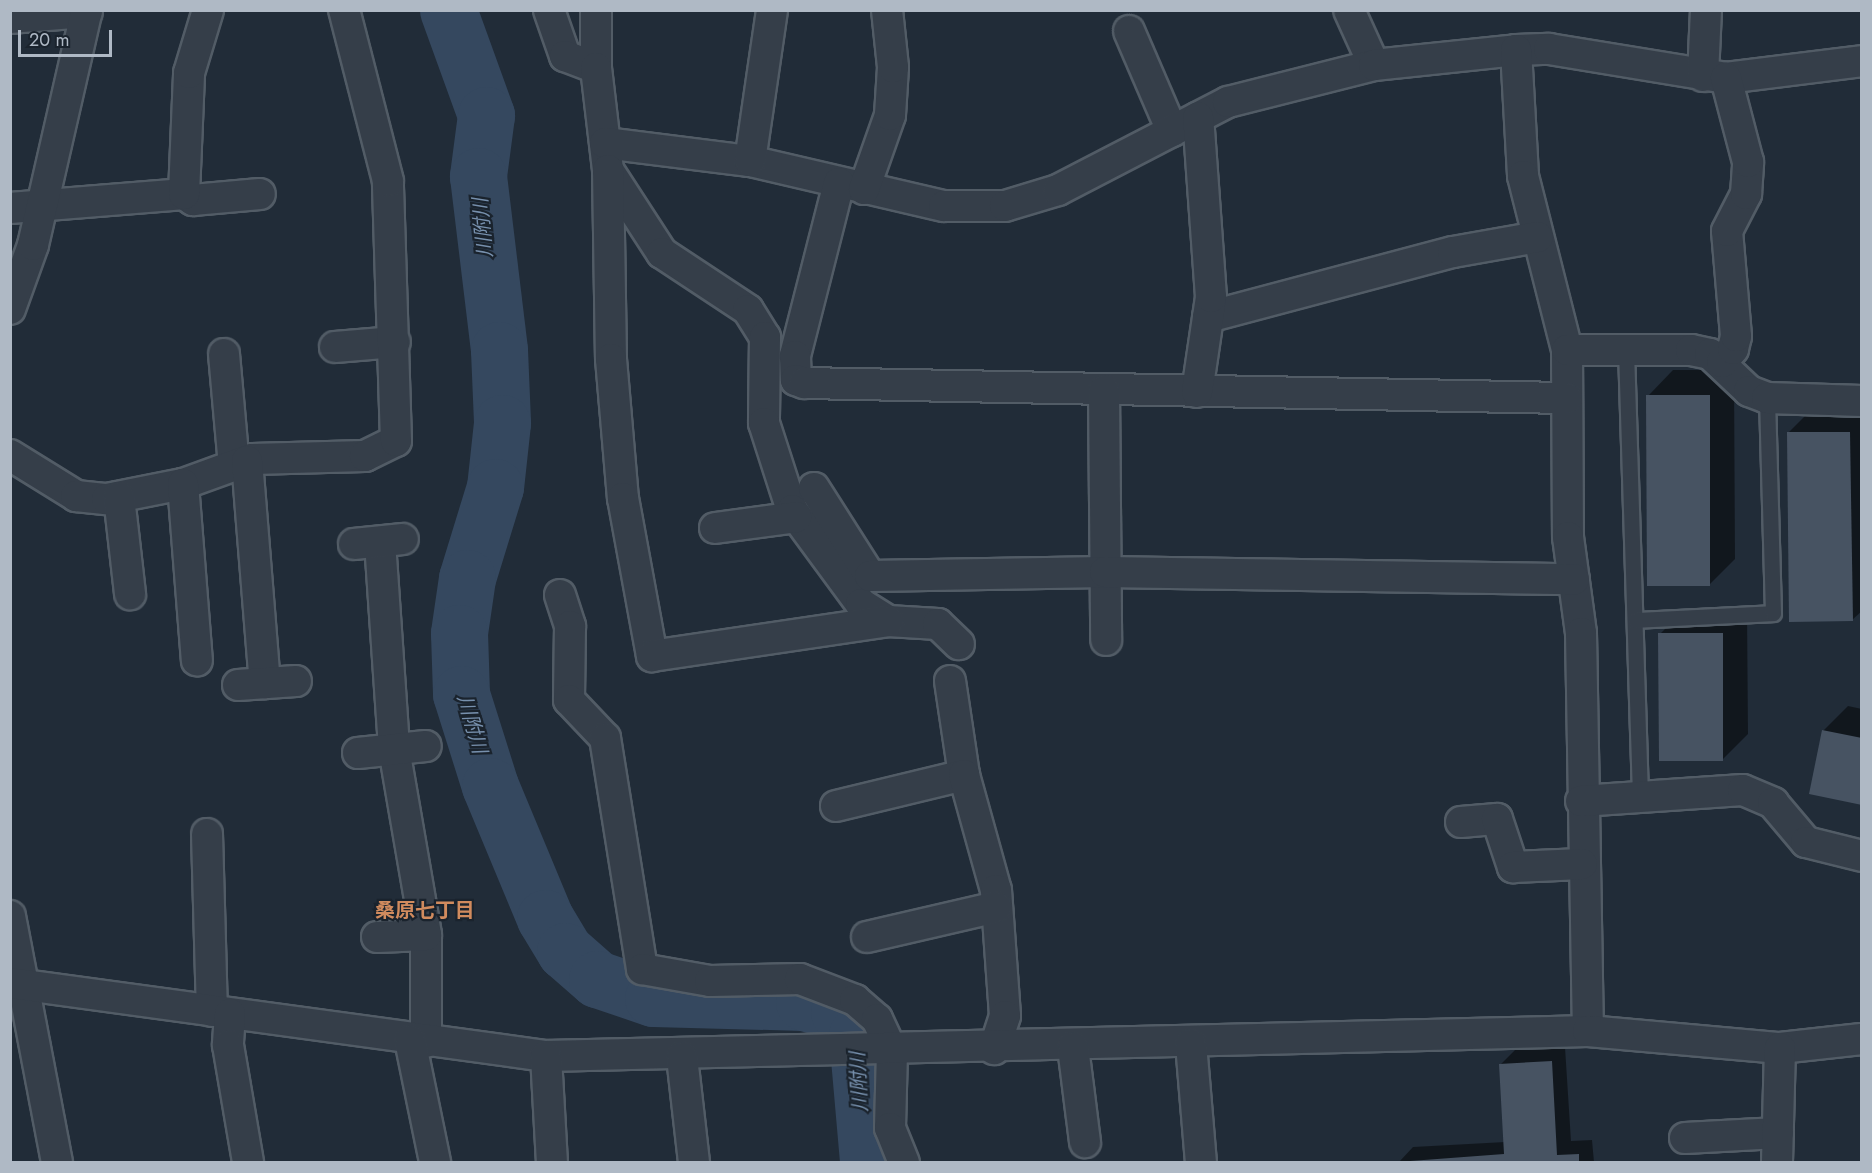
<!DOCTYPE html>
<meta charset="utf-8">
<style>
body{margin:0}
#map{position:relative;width:1872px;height:1173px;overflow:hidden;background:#212c38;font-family:Jost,"Noto Sans JP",sans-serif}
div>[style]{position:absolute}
.shadow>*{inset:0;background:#0007}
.river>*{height:57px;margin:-28.5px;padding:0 28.5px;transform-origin:28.5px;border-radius:28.5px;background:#35485f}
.building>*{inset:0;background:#475362}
.roads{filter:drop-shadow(2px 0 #525c66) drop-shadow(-2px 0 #525c66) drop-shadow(0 2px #525c66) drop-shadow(0 -2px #525c66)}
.lane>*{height:15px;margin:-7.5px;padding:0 7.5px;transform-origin:7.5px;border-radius:7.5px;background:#353e49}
.street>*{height:30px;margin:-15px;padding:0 15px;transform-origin:15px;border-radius:15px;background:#353e49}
span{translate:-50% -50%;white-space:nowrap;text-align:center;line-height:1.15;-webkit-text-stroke:4.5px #1a232d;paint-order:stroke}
.water-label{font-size:20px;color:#7790ad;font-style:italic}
.neighbourhood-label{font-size:20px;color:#d18b5e;font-weight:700}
.frame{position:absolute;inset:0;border:12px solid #afb9c5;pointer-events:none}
.scale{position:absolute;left:18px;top:30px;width:94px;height:27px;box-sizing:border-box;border:3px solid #afb9c5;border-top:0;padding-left:8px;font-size:18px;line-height:21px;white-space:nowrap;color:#afb9c5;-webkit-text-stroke:4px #1a232d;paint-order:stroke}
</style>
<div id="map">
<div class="shadow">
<i style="clip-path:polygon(1673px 370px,1734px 370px,1735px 559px,1710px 584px,1648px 396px)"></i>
<i style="clip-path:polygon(1862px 407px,1862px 611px,1852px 620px,1788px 433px,1813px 408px)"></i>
<i style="clip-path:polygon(1747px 608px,1748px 734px,1722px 760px,1660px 634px,1685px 609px)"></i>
<i style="clip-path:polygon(1848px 706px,1862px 709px,1862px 804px,1823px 731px)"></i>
<i style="clip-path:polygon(1565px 1047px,1571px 1141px,1592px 1140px,1594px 1162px,1399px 1162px,1413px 1147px,1505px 1142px,1501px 1064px,1515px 1050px)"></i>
</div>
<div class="river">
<i style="left:448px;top:10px;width:112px;rotate:70.1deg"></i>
<i style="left:486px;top:115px;width:62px;rotate:97.5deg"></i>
<i style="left:478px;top:176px;width:175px;rotate:83.1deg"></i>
<i style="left:499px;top:350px;width:73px;rotate:87.6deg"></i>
<i style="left:502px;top:423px;width:64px;rotate:96.2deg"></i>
<i style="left:495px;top:487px;width:95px;rotate:107.1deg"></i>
<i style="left:467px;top:578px;width:56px;rotate:98.3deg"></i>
<i style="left:459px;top:633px;width:61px;rotate:88.1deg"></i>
<i style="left:461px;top:694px;width:96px;rotate:72.5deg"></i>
<i style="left:490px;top:786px;width:143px;rotate:67.4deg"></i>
<i style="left:545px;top:918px;width:39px;rotate:59deg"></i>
<i style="left:565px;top:951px;width:43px;rotate:41.2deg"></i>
<i style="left:597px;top:979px;width:59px;rotate:18.7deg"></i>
<i style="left:653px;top:998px;width:151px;rotate:1.5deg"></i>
<i style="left:804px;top:1002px;width:36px;rotate:16deg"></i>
<i style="left:839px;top:1012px;width:29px;rotate:52deg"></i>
<i style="left:857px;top:1035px;width:127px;rotate:85deg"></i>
</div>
<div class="building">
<i style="clip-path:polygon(1646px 395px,1710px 395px,1710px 586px,1647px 586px)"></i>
<i style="clip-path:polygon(1787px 432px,1850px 432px,1853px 621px,1789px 622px)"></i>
<i style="clip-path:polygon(1658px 633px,1723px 633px,1723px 761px,1659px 761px)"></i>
<i style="clip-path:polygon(1822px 730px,1862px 738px,1862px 805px,1809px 794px)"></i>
<i style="clip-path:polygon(1552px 1061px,1557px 1155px,1579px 1154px,1579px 1162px,1397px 1162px,1504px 1154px,1499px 1064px)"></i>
</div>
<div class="roads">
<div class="lane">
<i style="left:1626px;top:350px;width:447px;rotate:88.2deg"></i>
<i style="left:1635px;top:620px;width:138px;rotate:-2.9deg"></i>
<i style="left:1773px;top:613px;width:215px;rotate:-91.6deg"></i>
</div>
<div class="street">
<i style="left:549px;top:10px;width:49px;rotate:70.8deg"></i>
<i style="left:565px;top:56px;width:33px;rotate:21deg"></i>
<i style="left:596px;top:10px;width:58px;rotate:90deg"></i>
<i style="left:596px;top:68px;width:103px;rotate:83.3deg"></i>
<i style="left:608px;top:170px;width:99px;rotate:57deg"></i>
<i style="left:662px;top:253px;width:103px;rotate:33.5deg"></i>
<i style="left:748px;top:310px;width:32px;rotate:58deg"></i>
<i style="left:765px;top:337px;width:86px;rotate:90.7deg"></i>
<i style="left:764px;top:423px;width:91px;rotate:72.2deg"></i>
<i style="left:792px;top:510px;width:117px;rotate:53.7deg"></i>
<i style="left:861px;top:604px;width:32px;rotate:32deg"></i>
<i style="left:888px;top:621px;width:50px;rotate:3.4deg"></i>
<i style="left:938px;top:624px;width:29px;rotate:44deg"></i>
<i style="left:1349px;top:10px;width:60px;rotate:65.6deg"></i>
<i style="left:10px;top:18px;width:77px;rotate:-4.5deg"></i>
<i style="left:1129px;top:31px;width:109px;rotate:66.7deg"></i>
<i style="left:1516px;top:50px;width:33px;rotate:-2deg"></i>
<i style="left:1549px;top:49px;width:179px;rotate:9.3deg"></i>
<i style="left:1726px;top:78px;width:137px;rotate:-7.1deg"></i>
<i style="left:1703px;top:76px;width:66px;rotate:-87.4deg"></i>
<i style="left:605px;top:143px;width:146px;rotate:7.1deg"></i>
<i style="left:750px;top:161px;width:199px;rotate:13.1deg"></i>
<i style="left:944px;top:206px;width:61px"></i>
<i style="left:1005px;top:206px;width:55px;rotate:-16.8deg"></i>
<i style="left:1058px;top:190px;width:191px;rotate:-27.4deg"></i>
<i style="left:1228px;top:102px;width:151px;rotate:-14.2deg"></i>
<i style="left:1374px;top:65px;width:143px;rotate:-6deg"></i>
<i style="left:1516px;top:50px;width:126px;rotate:86.8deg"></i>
<i style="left:1523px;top:176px;width:179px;rotate:75.8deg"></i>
<i style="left:1567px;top:350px;width:187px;rotate:89.7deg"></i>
<i style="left:1568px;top:537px;width:97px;rotate:82.3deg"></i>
<i style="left:1581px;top:633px;width:398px;rotate:89deg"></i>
<i style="left:750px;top:161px;width:153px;rotate:-81.7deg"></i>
<i style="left:608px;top:170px;width:189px;rotate:89.1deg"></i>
<i style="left:611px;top:359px;width:140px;rotate:85.1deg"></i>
<i style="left:623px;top:498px;width:161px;rotate:79.6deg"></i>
<i style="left:652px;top:656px;width:239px;rotate:-8.4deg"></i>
<i style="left:839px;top:183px;width:179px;rotate:104.3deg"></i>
<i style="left:795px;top:356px;width:24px;rotate:88deg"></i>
<i style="left:796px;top:380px;width:9px;rotate:21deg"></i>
<i style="left:804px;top:383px;width:763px;rotate:1.13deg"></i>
<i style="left:864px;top:189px;width:78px;rotate:-70.6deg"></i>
<i style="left:890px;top:115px;width:48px;rotate:-86.4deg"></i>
<i style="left:893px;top:67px;width:57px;rotate:-96deg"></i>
<i style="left:184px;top:194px;width:11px;rotate:34deg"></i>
<i style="left:193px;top:200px;width:67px;rotate:-5.1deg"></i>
<i style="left:10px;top:208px;width:175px;rotate:-4.6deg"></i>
<i style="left:184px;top:194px;width:121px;rotate:-87.6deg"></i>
<i style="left:189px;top:73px;width:66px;rotate:-73.2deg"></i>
<i style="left:10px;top:309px;width:68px;rotate:-70.2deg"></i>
<i style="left:33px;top:245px;width:241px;rotate:-77.1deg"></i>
<i style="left:1208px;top:317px;width:253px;rotate:-14.9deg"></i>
<i style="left:1453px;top:252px;width:86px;rotate:-10deg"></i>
<i style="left:335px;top:347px;width:60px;rotate:-4.8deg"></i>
<i style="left:1567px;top:350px;width:124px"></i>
<i style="left:1691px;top:350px;width:19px;rotate:12deg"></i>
<i style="left:1710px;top:354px;width:54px;rotate:43.5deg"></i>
<i style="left:1749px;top:391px;width:19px;rotate:21deg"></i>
<i style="left:1767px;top:398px;width:95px;rotate:1.8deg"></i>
<i style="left:224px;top:354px;width:111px;rotate:84.9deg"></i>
<i style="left:1722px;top:362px;width:17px;rotate:-50deg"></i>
<i style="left:1733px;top:349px;width:13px;rotate:-77deg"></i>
<i style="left:1736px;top:336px;width:105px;rotate:-94.9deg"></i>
<i style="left:1727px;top:231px;width:42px;rotate:-62.8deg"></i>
<i style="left:1746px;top:194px;width:32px;rotate:-86deg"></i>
<i style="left:1748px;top:162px;width:87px;rotate:-104.7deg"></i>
<i style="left:1104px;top:390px;width:250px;rotate:89.5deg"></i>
<i style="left:1197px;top:392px;width:96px;rotate:-81.6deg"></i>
<i style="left:1211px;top:297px;width:180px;rotate:-94.1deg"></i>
<i style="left:10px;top:455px;width:78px;rotate:31.8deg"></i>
<i style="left:76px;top:496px;width:31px;rotate:6deg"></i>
<i style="left:107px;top:499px;width:77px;rotate:-11.2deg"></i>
<i style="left:183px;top:484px;width:73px;rotate:-19.9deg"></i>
<i style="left:252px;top:459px;width:113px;rotate:-1.5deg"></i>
<i style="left:365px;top:456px;width:34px;rotate:-26deg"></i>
<i style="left:396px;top:441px;width:260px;rotate:-91.8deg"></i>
<i style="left:388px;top:181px;width:177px;rotate:-104.4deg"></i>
<i style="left:247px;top:461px;width:223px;rotate:85.4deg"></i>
<i style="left:183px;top:484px;width:177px;rotate:85.5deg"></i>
<i style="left:814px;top:488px;width:104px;rotate:57.5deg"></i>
<i style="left:870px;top:576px;width:235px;rotate:-1deg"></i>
<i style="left:1105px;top:572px;width:469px;rotate:0.9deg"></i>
<i style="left:119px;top:497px;width:98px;rotate:83.5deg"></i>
<i style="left:715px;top:528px;width:82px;rotate:-7.7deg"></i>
<i style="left:380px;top:542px;width:207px;rotate:86.1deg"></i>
<i style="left:394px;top:749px;width:189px;rotate:80.2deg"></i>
<i style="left:426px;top:935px;width:107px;rotate:90deg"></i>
<i style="left:354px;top:544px;width:49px;rotate:-5.8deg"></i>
<i style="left:560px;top:595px;width:33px;rotate:72deg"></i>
<i style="left:570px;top:626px;width:74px;rotate:90.8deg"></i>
<i style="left:569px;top:700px;width:52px;rotate:46.5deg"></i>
<i style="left:605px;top:738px;width:234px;rotate:80.9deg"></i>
<i style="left:642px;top:969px;width:69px;rotate:10deg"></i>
<i style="left:710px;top:981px;width:90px;rotate:-1.3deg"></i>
<i style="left:800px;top:979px;width:59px;rotate:20.9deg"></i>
<i style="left:855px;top:1000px;width:29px;rotate:41deg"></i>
<i style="left:877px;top:1019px;width:35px;rotate:65deg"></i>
<i style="left:892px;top:1051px;width:77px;rotate:91.5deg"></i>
<i style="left:890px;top:1128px;width:37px;rotate:68deg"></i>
<i style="left:950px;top:681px;width:95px;rotate:81.5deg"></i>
<i style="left:238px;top:685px;width:58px;rotate:-3.9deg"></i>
<i style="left:358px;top:753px;width:68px;rotate:-5.9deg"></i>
<i style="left:1581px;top:801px;width:162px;rotate:-3.9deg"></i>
<i style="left:1743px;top:790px;width:33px;rotate:23deg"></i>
<i style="left:1773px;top:803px;width:51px;rotate:49.8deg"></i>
<i style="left:1806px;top:842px;width:58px;rotate:14deg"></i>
<i style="left:836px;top:806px;width:132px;rotate:-13.6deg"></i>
<i style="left:964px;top:775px;width:119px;rotate:74.5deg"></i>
<i style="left:996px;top:890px;width:126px;rotate:85.9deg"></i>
<i style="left:1005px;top:1016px;width:35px;rotate:108deg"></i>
<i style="left:1461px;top:822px;width:36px;rotate:-5deg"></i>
<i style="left:1497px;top:819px;width:51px;rotate:71.6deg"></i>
<i style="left:1513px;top:867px;width:69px;rotate:-2.5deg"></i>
<i style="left:207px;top:834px;width:177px;rotate:88.4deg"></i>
<i style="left:10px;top:916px;width:250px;rotate:79.2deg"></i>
<i style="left:377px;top:937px;width:49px;rotate:-2.3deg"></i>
<i style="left:867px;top:937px;width:133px;rotate:-13deg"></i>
<i style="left:10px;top:983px;width:541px;rotate:7.76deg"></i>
<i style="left:546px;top:1056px;width:1042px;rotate:-1.37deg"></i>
<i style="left:1588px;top:1031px;width:193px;rotate:5.1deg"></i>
<i style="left:1780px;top:1048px;width:82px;rotate:-6.3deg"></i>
<i style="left:230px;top:1014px;width:31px;rotate:94deg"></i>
<i style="left:228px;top:1045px;width:119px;rotate:80.3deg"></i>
<i style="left:410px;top:1040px;width:125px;rotate:78.4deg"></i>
<i style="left:1191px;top:1044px;width:118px;rotate:85.2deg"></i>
<i style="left:1073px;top:1047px;width:96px;rotate:82.8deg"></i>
<i style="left:546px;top:1056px;width:106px;rotate:86.8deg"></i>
<i style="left:682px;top:1057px;width:106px;rotate:83.5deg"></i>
<i style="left:1685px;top:1138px;width:93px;rotate:-3.1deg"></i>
<i style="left:1777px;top:1162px;width:114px;rotate:-88.5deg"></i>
</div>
</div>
<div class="water-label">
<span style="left:483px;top:228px;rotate:-95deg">川附川</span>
<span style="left:472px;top:724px;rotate:74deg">川附川</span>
<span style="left:859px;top:1082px;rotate:-93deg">川附川</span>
</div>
<div class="neighbourhood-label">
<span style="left:425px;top:910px">桑原七丁目</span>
</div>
<div class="frame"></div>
<div class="scale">20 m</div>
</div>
